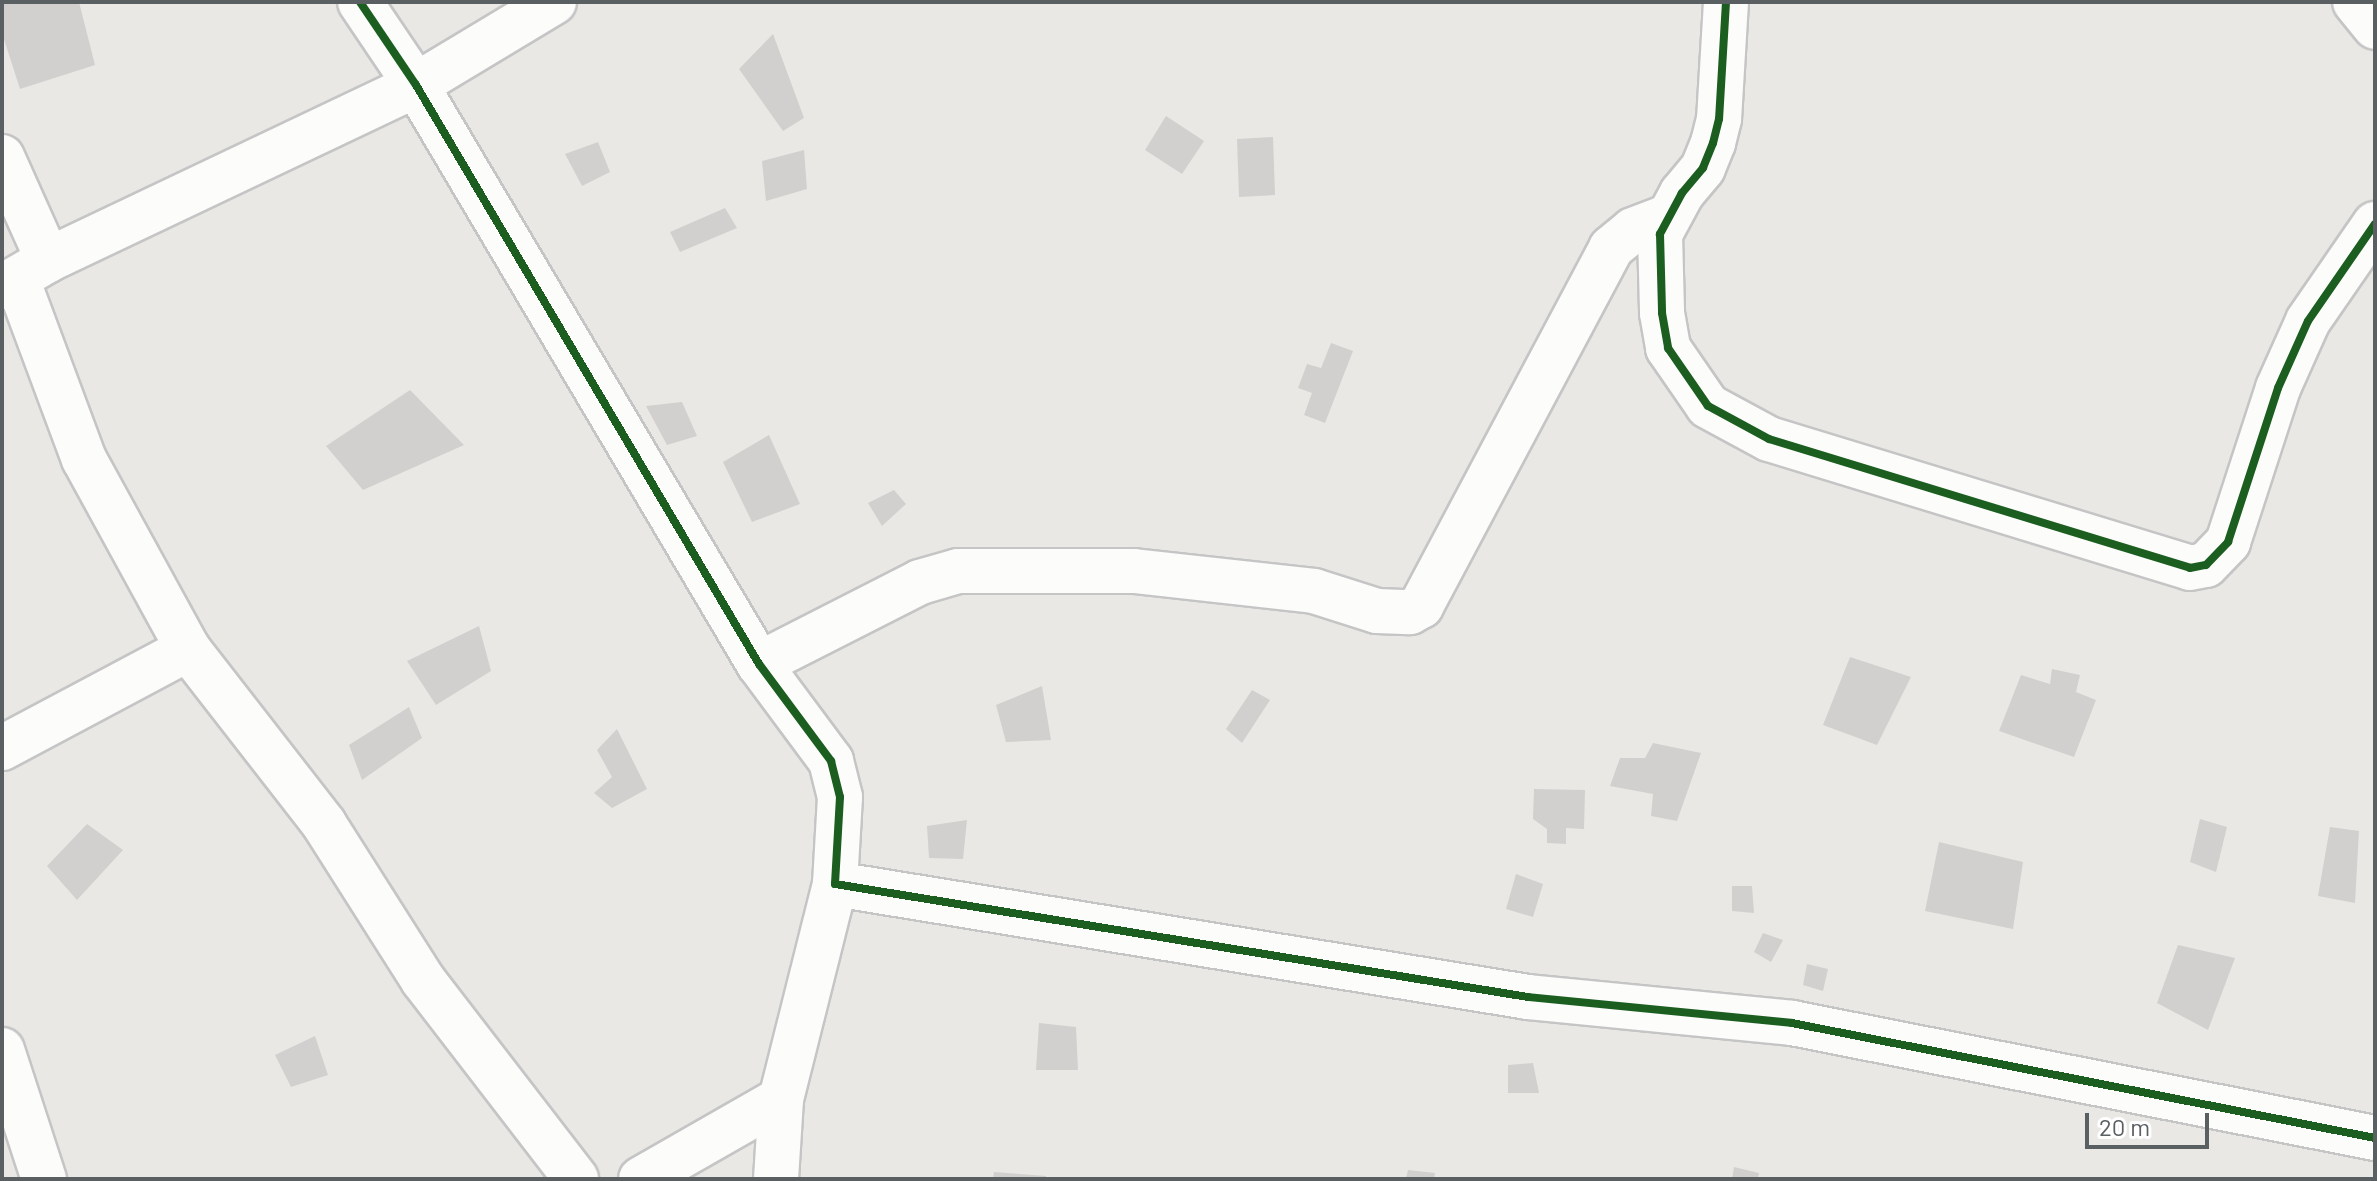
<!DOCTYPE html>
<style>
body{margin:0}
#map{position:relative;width:2377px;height:1181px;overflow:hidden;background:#eae8e5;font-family:Barlow,sans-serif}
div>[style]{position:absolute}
.building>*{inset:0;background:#d2d0ce}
.roads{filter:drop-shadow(2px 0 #c5c5c6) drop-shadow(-2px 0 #c5c5c6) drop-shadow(0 2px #c5c5c6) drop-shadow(0 -2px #c5c5c6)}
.minor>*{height:44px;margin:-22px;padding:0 22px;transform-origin:22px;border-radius:22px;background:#fcfcfb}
.cycleway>*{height:8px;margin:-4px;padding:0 4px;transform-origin:4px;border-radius:4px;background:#1b5e20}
span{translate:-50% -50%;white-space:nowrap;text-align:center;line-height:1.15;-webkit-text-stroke:6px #fff;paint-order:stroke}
.frame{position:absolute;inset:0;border:4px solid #5a5f62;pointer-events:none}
.scale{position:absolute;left:2085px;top:1113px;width:124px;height:36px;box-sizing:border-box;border:4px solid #5a5f62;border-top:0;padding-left:10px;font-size:24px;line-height:28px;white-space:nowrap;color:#5a5f62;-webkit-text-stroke:6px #fff;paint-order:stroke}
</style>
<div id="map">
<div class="building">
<i style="clip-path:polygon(2px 2px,79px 2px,95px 65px,20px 89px,2px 33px)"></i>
<i style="clip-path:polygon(773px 34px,804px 118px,783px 131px,739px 69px)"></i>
<i style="clip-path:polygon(1166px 116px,1204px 141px,1182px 174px,1145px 150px)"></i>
<i style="clip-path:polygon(1273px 137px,1275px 195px,1239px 197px,1237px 139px)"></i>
<i style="clip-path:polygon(598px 142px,610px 172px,582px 186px,565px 154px)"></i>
<i style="clip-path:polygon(804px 150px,807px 189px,766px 201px,762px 161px)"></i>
<i style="clip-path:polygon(725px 208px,737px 228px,680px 252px,670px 232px)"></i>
<i style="clip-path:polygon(1331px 343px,1353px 351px,1325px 423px,1304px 415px,1312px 393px,1298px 388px,1307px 364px,1321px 368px)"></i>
<i style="clip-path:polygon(410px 390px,464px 445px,363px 490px,326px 446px)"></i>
<i style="clip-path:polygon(682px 402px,697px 436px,667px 445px,646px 406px)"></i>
<i style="clip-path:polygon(769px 435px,800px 504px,752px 522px,723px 462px)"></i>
<i style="clip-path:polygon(894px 490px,906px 504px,882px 526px,868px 503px)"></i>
<i style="clip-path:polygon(479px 626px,491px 671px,436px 705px,407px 661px)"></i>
<i style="clip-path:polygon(1850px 657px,1911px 677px,1877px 745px,1823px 725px)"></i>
<i style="clip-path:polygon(2052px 669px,2080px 675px,2076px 692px,2096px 700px,2074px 757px,1999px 731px,2021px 675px,2050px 684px)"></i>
<i style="clip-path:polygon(1042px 686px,1051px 740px,1006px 742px,996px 705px)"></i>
<i style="clip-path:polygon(1252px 690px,1270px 700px,1242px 743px,1226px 729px)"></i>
<i style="clip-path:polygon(409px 707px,422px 738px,362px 780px,349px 745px)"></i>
<i style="clip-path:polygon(617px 729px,647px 789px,612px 808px,594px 793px,612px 777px,597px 750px)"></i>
<i style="clip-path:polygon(1653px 743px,1701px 753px,1677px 821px,1651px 816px,1653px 794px,1610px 786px,1620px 758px,1645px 758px)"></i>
<i style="clip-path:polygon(1534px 789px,1585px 790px,1584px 829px,1566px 828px,1566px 844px,1547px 843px,1547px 829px,1533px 819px)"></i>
<i style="clip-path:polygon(2200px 819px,2227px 827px,2216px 872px,2190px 862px)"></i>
<i style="clip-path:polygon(967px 820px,963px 859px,929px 858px,927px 826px)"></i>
<i style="clip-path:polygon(87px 824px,123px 850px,77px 900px,47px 866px)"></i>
<i style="clip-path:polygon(2330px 827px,2359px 831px,2355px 903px,2318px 896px)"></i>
<i style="clip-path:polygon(1939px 842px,2023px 862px,2013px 929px,1925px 911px)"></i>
<i style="clip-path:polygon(1516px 874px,1543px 884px,1533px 917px,1506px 909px)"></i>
<i style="clip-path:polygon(1732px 886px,1752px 886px,1754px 913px,1732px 911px)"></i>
<i style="clip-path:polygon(1763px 933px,1783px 940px,1771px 962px,1754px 952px)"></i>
<i style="clip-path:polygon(2178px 945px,2235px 958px,2208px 1030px,2157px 1003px)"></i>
<i style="clip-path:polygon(1807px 964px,1828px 969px,1823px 991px,1803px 985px)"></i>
<i style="clip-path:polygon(1039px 1023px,1076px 1027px,1078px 1070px,1036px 1070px)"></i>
<i style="clip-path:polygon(315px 1036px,328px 1075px,291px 1087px,275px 1055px)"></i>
<i style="clip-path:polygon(1533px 1063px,1539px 1093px,1508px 1093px,1508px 1065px)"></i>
<i style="clip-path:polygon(1734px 1167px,1759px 1173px,1758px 1179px,1732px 1179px)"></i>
<i style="clip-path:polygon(1408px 1170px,1435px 1173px,1434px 1179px,1406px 1179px)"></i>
<i style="clip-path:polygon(994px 1172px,1046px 1176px,1046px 1179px,993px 1179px)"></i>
</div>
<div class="roads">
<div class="minor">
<i style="left:360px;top:2px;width:100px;rotate:56deg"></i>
<i style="left:416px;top:85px;width:673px;rotate:59.36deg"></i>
<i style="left:759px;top:664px;width:121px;rotate:53.4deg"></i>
<i style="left:831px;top:761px;width:37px;rotate:76deg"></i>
<i style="left:840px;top:797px;width:87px;rotate:93.3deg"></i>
<i style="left:835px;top:884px;width:702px;rotate:9.26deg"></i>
<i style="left:1528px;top:997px;width:265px;rotate:5.6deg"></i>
<i style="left:1792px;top:1023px;width:594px;rotate:11.16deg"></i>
<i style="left:1726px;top:2px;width:117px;rotate:93.4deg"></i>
<i style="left:1719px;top:119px;width:25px;rotate:104deg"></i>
<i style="left:1713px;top:143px;width:27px;rotate:112deg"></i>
<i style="left:1703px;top:168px;width:33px;rotate:130deg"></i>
<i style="left:1682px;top:193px;width:47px;rotate:118.2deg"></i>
<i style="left:1660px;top:234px;width:79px;rotate:88.5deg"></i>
<i style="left:1662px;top:313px;width:36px;rotate:80deg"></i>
<i style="left:1668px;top:348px;width:70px;rotate:55.4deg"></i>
<i style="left:1708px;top:406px;width:69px;rotate:28.4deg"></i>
<i style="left:1769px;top:439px;width:440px;rotate:17deg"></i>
<i style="left:2190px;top:568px;width:16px;rotate:-11deg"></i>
<i style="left:2206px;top:565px;width:32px;rotate:-46deg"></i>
<i style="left:2228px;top:542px;width:162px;rotate:-72deg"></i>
<i style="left:2278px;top:388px;width:73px;rotate:-65.9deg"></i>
<i style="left:2308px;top:321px;width:118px;rotate:-55.4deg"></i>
<i style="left:2355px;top:2px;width:32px;rotate:51deg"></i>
<i style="left:2px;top:157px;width:113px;rotate:65.9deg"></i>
<i style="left:17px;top:279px;width:192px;rotate:69.6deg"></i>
<i style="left:84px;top:459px;width:217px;rotate:61.3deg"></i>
<i style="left:188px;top:649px;width:222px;rotate:52.1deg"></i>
<i style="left:324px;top:824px;width:185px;rotate:57.6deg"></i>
<i style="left:423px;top:980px;width:251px;rotate:52.4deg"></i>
<i style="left:2px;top:287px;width:53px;rotate:-30.4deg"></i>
<i style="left:48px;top:260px;width:407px;rotate:-25.4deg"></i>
<i style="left:416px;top:85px;width:161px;rotate:-31deg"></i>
<i style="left:759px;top:664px;width:181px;rotate:-27deg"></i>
<i style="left:920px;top:582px;width:40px;rotate:-16deg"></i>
<i style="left:958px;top:571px;width:176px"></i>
<i style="left:1134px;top:571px;width:181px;rotate:6.3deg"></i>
<i style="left:1314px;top:591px;width:66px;rotate:17.6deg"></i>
<i style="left:1377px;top:611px;width:33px;rotate:2deg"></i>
<i style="left:1410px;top:612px;width:13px;rotate:-29deg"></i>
<i style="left:1421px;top:606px;width:405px;rotate:-62deg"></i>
<i style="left:1611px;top:248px;width:28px;rotate:-39deg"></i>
<i style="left:1633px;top:230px;width:36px;rotate:-21deg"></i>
<i style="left:2px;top:748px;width:211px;rotate:-28deg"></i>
<i style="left:2px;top:1050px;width:136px;rotate:72deg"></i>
<i style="left:641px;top:1179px;width:161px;rotate:-29.7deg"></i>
<i style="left:776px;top:1179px;width:80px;rotate:-86.4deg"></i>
<i style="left:781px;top:1099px;width:222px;rotate:-75.9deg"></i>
</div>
</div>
<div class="cycleway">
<i style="left:360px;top:2px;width:100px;rotate:56deg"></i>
<i style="left:416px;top:85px;width:673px;rotate:59.36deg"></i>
<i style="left:759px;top:664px;width:121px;rotate:53.4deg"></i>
<i style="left:831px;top:761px;width:37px;rotate:76deg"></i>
<i style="left:840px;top:797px;width:87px;rotate:93.3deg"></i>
<i style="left:835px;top:884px;width:702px;rotate:9.26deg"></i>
<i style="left:1528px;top:997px;width:265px;rotate:5.6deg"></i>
<i style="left:1792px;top:1023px;width:594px;rotate:11.16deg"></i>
<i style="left:1726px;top:2px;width:117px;rotate:93.4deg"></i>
<i style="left:1719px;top:119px;width:25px;rotate:104deg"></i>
<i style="left:1713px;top:143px;width:27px;rotate:112deg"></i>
<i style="left:1703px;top:168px;width:33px;rotate:130deg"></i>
<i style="left:1682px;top:193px;width:47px;rotate:118.2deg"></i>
<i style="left:1660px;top:234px;width:79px;rotate:88.5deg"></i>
<i style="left:1662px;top:313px;width:36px;rotate:80deg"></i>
<i style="left:1668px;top:348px;width:70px;rotate:55.4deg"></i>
<i style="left:1708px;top:406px;width:69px;rotate:28.4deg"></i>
<i style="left:1769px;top:439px;width:440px;rotate:17deg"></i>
<i style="left:2190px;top:568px;width:16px;rotate:-11deg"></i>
<i style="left:2206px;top:565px;width:32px;rotate:-46deg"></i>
<i style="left:2228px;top:542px;width:162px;rotate:-72deg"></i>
<i style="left:2278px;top:388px;width:73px;rotate:-65.9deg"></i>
<i style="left:2308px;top:321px;width:118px;rotate:-55.4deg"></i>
</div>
<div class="frame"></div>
<div class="scale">20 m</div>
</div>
